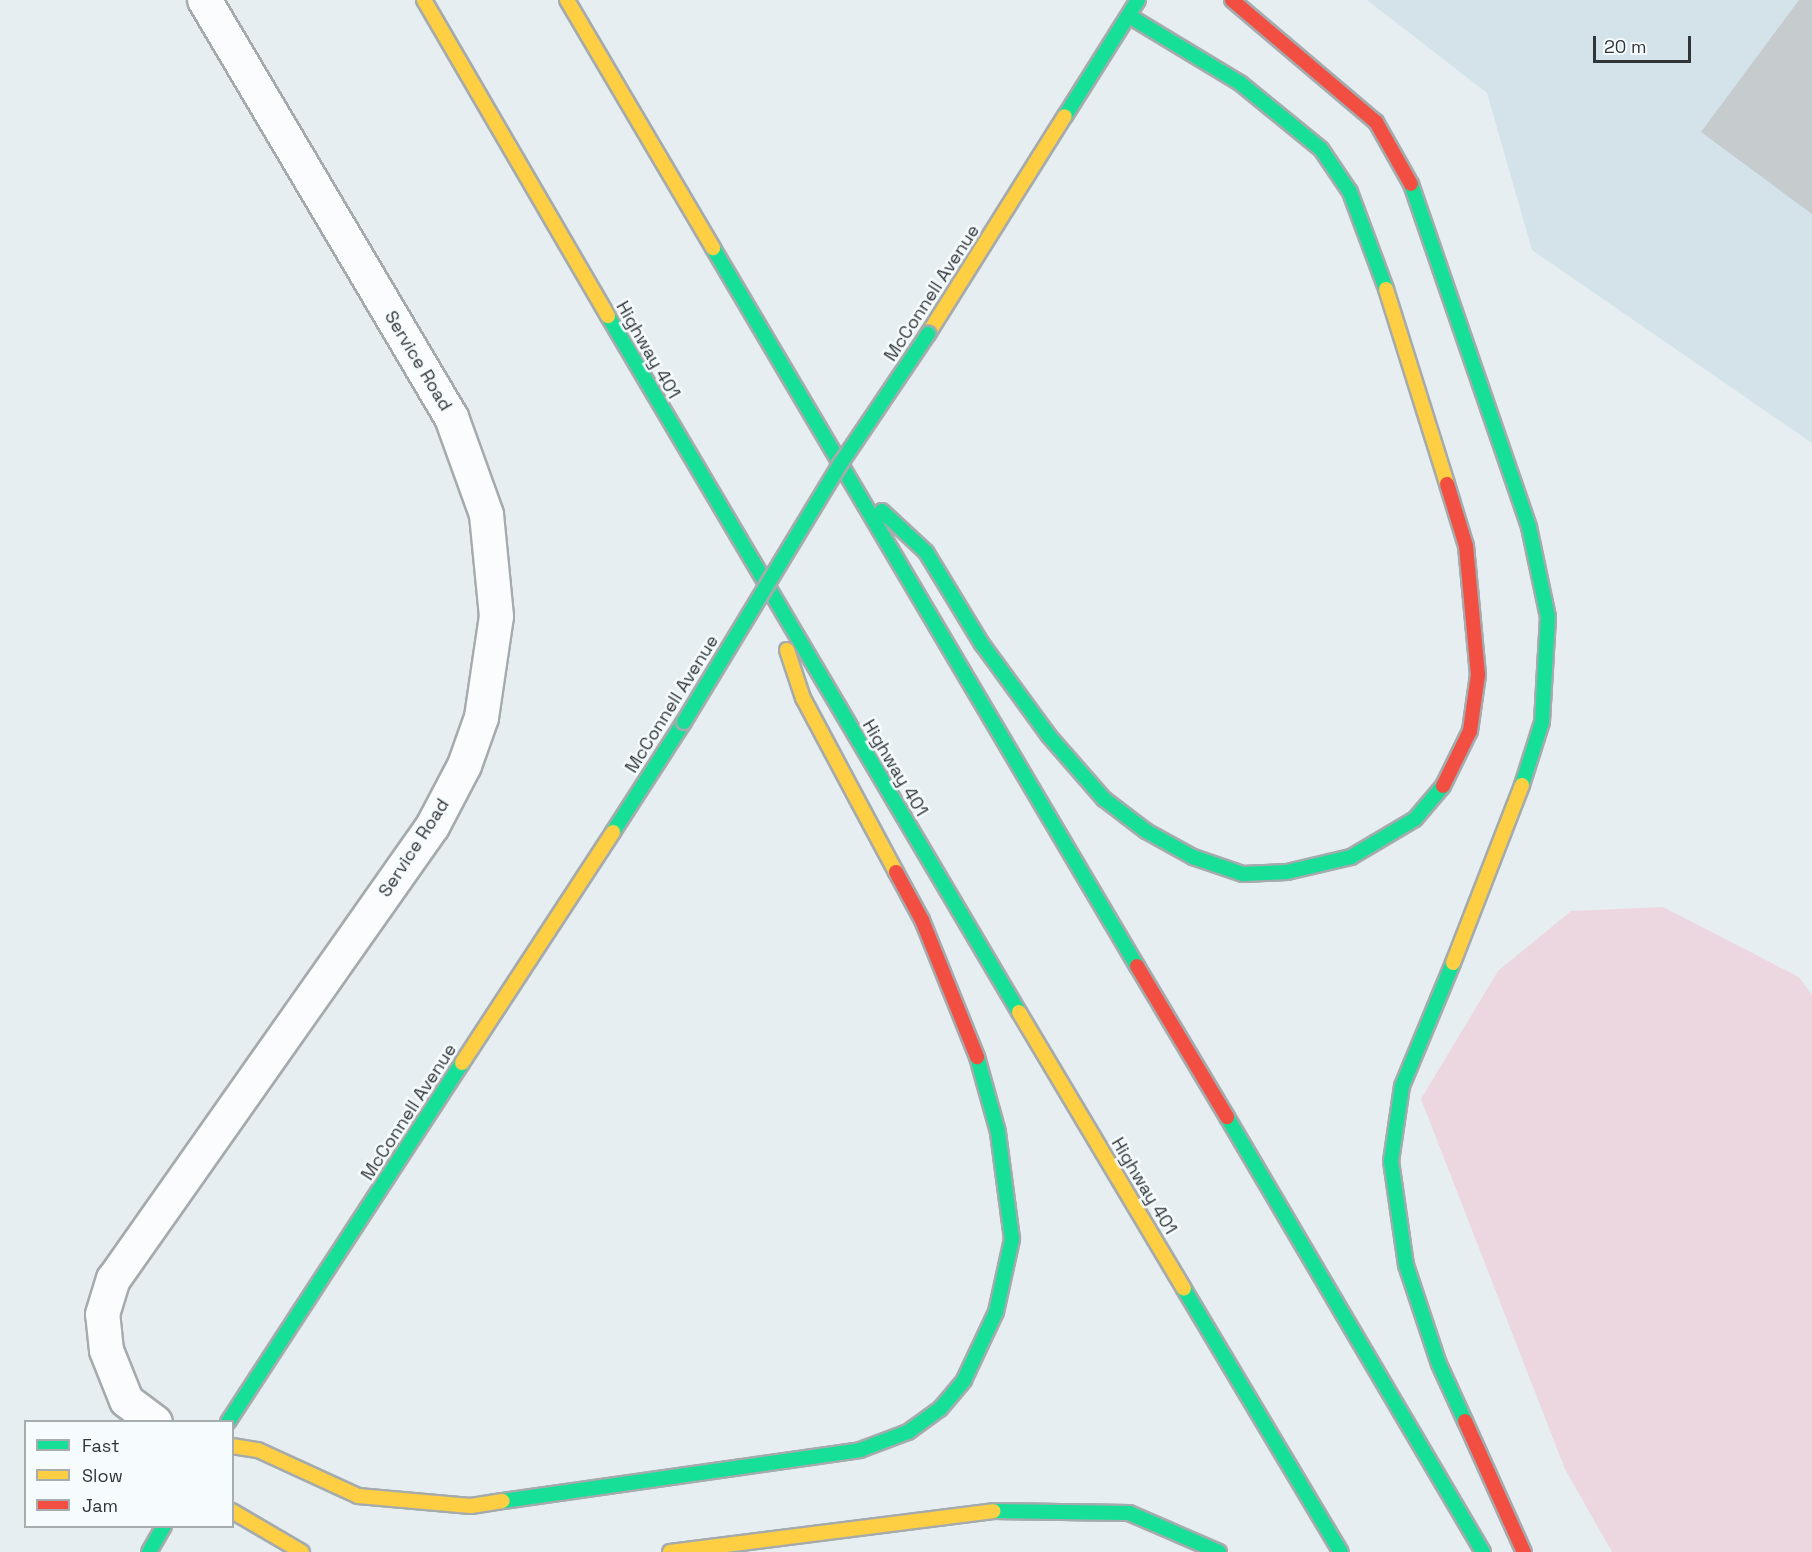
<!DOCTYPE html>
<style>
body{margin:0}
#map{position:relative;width:1812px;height:1552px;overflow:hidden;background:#e6eef1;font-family:"Space Grotesk",sans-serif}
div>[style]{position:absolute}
.built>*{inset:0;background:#d3e3e9}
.green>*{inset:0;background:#ecd7e0}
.building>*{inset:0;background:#c6cbce}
.roads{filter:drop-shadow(2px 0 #a5abad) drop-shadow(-2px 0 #a5abad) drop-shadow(0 2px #a5abad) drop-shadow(0 -2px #a5abad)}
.street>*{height:33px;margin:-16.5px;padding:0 16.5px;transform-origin:16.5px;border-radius:16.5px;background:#fbfcfd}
.fast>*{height:14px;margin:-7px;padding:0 7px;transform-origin:7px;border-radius:7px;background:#16e098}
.slow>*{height:14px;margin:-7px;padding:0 7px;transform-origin:7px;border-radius:7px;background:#ffcf43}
.jam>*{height:14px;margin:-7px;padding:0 7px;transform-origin:7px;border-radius:7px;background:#f24e42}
.bridges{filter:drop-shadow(2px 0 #a5abad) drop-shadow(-2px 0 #a5abad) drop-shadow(0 2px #a5abad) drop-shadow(0 -2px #a5abad)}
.fast-bridge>*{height:14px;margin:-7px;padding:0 7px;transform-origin:7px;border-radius:7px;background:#16e098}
span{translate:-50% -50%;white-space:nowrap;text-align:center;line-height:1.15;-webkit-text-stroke:5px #f6fcfe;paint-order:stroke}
.street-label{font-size:18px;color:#303638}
.legend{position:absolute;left:24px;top:1420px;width:210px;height:108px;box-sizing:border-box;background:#f6fcfe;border:2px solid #a7adaf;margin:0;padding:8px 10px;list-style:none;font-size:18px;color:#303638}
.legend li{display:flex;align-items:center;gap:12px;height:30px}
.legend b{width:30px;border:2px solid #a7adaf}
.scale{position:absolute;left:1593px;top:36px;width:98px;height:27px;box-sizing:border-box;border:3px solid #303638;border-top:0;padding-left:8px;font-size:18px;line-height:21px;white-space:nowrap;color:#303638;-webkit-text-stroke:4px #f6fcfe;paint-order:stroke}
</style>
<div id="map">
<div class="built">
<i style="clip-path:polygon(1367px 0,1812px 0,1812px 443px,1532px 250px,1487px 93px)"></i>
</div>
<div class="green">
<i style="clip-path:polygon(1663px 907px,1799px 977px,1812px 995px,1812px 1552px,1612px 1552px,1565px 1469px,1421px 1099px,1498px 971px,1571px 911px)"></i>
</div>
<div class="building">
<i style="clip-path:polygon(1799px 0,1812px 0,1812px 214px,1701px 132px)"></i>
</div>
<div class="roads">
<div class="street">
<i style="left:155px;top:1422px;width:36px;rotate:-143deg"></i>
<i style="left:126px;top:1400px;width:54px;rotate:-111.8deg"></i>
<i style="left:106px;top:1350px;width:36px;rotate:-96deg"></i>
<i style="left:102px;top:1314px;width:37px;rotate:-73deg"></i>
<i style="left:113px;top:1279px;width:554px;rotate:-54.85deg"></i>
<i style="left:432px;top:826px;width:69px;rotate:-62.3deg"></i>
<i style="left:464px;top:765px;width:51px;rotate:-70.5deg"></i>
<i style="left:481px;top:717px;width:102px;rotate:-81.6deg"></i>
<i style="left:496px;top:616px;width:102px;rotate:-95.6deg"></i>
<i style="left:486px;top:514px;width:103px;rotate:-109.8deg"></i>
<i style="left:451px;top:417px;width:485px;rotate:-120.6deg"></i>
</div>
<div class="fast">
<i style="left:1129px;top:16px;width:130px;rotate:31.1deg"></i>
<i style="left:1240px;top:83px;width:104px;rotate:39.2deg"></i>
<i style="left:1321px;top:149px;width:52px;rotate:56deg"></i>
<i style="left:1350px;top:192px;width:103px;rotate:69.6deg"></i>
<i style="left:1065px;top:116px;width:137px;rotate:-57.8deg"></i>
<i style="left:1411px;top:184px;width:363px;rotate:71deg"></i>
<i style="left:1529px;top:527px;width:92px;rotate:78.1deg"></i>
<i style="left:1548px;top:617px;width:105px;rotate:93.3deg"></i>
<i style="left:1542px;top:722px;width:66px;rotate:107.6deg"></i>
<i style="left:713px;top:248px;width:834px;rotate:59.44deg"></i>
<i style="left:608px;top:316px;width:808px;rotate:59.44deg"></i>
<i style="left:882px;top:511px;width:60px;rotate:43deg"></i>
<i style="left:926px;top:552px;width:108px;rotate:58.7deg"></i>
<i style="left:982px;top:644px;width:114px;rotate:53.9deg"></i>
<i style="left:1049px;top:736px;width:84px;rotate:48.9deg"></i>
<i style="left:1104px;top:799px;width:53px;rotate:37.3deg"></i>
<i style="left:1146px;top:831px;width:54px;rotate:29deg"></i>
<i style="left:1193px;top:857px;width:53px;rotate:18.8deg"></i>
<i style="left:1243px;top:874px;width:44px;rotate:-2.6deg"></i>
<i style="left:1287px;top:872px;width:66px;rotate:-13.2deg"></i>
<i style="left:1351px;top:857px;width:74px;rotate:-30.7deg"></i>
<i style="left:1415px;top:819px;width:43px;rotate:-49.7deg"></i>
<i style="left:613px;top:832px;width:131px;rotate:-57.2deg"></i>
<i style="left:1453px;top:963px;width:133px;rotate:112.5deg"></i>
<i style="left:1402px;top:1086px;width:76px;rotate:98.3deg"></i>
<i style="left:1391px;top:1161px;width:105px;rotate:81.8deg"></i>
<i style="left:1406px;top:1265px;width:104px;rotate:71.6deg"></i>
<i style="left:1439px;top:1364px;width:63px;rotate:65.5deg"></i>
<i style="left:1227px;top:1117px;width:505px;rotate:59.52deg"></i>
<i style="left:1184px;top:1289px;width:306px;rotate:59.2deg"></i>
<i style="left:228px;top:1422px;width:429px;rotate:-56.9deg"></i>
<i style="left:503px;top:1501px;width:361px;rotate:-8.1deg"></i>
<i style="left:860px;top:1450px;width:51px;rotate:-20.6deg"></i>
<i style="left:908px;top:1432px;width:39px;rotate:-36deg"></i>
<i style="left:940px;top:1409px;width:38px;rotate:-50deg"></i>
<i style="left:964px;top:1380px;width:75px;rotate:-64.8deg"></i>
<i style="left:996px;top:1312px;width:75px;rotate:-77.6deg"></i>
<i style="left:1012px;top:1239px;width:108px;rotate:-97.5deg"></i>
<i style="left:998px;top:1132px;width:78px;rotate:-105.6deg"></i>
<i style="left:993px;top:1511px;width:136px;rotate:0.8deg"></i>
<i style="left:1129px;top:1513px;width:98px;rotate:23.4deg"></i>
<i style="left:149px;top:1552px;width:30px;rotate:-60deg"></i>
</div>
<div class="slow">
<i style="left:424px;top:0;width:366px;rotate:59.8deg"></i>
<i style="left:567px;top:0;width:288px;rotate:59.5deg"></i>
<i style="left:1386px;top:289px;width:204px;rotate:72.6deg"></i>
<i style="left:928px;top:334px;width:257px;rotate:-57.9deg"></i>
<i style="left:787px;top:650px;width:51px;rotate:71.6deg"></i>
<i style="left:803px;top:698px;width:197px;rotate:61.9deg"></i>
<i style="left:1453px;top:963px;width:191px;rotate:-68.8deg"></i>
<i style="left:1019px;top:1012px;width:322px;rotate:59.2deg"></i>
<i style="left:462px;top:1063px;width:276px;rotate:-56.8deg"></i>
<i style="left:232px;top:1446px;width:26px;rotate:9deg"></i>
<i style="left:258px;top:1450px;width:110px;rotate:24.7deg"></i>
<i style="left:358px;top:1496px;width:113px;rotate:5.1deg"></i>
<i style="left:471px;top:1506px;width:32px;rotate:-9deg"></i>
<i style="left:232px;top:1511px;width:81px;rotate:30.4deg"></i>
<i style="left:670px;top:1552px;width:326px;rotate:-7.2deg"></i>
</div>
<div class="jam">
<i style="left:1232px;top:0;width:189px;rotate:40.3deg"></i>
<i style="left:1376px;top:122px;width:71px;rotate:60.6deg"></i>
<i style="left:1443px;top:786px;width:61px;rotate:-63.9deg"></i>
<i style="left:1470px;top:731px;width:57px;rotate:-81.9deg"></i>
<i style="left:1478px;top:675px;width:130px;rotate:-95.3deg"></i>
<i style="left:1466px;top:546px;width:65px;rotate:-107deg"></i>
<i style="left:896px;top:872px;width:55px;rotate:61.6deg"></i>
<i style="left:922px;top:920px;width:148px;rotate:68.1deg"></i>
<i style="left:1137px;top:966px;width:176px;rotate:59.2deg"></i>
<i style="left:1465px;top:1421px;width:144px;rotate:65.8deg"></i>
</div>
</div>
<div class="bridges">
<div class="fast-bridge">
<i style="left:684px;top:722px;width:303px;rotate:-58.8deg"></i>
<i style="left:841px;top:463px;width:156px;rotate:-56deg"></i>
</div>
</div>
<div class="street-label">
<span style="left:932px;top:293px;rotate:-57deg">McConnell Avenue</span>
<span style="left:648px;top:350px;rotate:60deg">Highway 401</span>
<span style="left:418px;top:361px;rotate:59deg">Service Road</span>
<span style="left:672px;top:704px;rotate:-58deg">McConnell Avenue</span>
<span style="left:895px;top:768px;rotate:59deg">Highway 401</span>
<span style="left:414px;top:848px;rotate:-57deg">Service Road</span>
<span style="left:409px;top:1112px;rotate:-57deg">McConnell Avenue</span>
<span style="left:1144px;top:1186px;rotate:59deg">Highway 401</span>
</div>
<ul class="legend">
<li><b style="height:8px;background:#16e098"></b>Fast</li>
<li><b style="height:8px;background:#ffcf43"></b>Slow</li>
<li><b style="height:8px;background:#f24e42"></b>Jam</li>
</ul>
<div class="scale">20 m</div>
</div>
